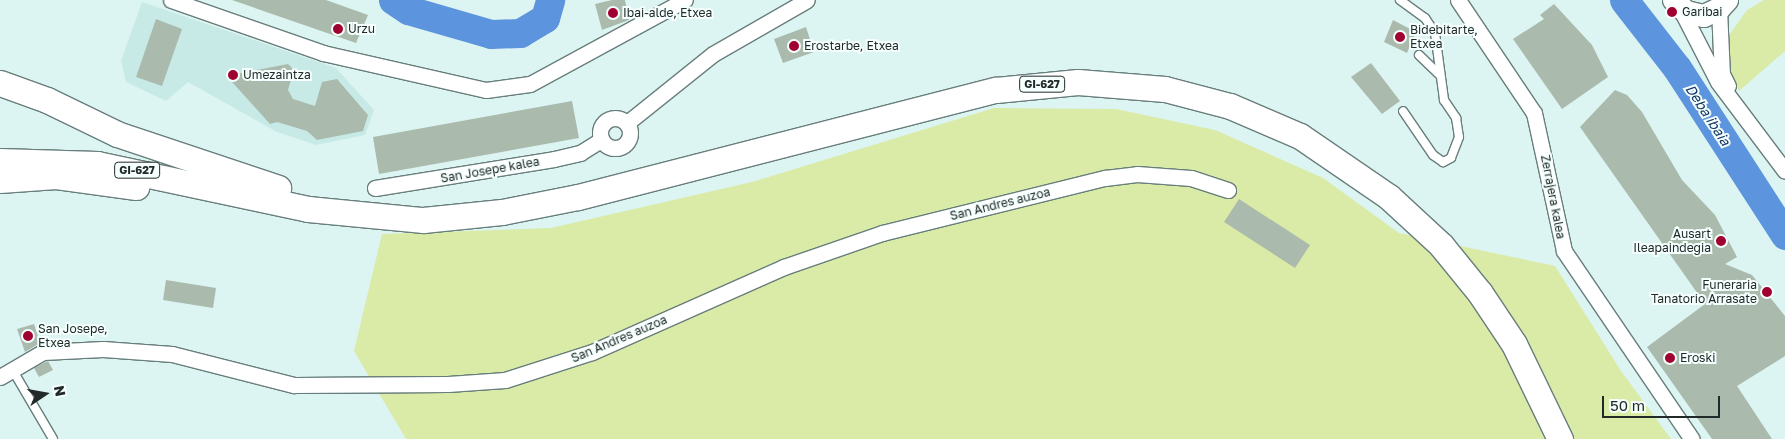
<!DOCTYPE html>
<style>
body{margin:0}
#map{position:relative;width:1785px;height:439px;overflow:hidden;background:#dcf5f2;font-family:"Golos Text",sans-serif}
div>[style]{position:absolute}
.built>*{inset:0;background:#c8eae6}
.green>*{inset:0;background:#daeaa7}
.river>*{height:29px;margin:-14.5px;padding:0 14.5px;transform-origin:14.5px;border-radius:14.5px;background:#5d94de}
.building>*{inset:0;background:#aabbae}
.roads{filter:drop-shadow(1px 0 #687e7c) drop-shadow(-1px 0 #687e7c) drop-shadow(0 1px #687e7c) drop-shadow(0 -1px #687e7c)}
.lane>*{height:8px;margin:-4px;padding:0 4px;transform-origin:4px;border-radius:4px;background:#fff}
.street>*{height:15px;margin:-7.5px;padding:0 7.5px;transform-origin:7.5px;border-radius:7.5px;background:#fff}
.street>.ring{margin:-7.5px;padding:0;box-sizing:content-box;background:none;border:15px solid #fff;border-radius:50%}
.secondary>*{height:22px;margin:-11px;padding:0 11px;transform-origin:11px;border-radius:11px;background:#fff}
.primary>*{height:25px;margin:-12.5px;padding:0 12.5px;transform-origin:12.5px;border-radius:12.5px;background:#fff}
.dots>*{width:14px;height:14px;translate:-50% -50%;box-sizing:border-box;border:2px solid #f5fffd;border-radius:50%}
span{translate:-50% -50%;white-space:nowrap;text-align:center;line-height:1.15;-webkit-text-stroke:4px #f5fffd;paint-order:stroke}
.shield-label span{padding:1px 4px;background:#f5fffd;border:1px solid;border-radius:4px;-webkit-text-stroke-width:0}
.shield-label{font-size:11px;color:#212a29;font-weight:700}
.poi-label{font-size:12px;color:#212a29}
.left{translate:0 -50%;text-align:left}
.right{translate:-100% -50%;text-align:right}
.street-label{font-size:12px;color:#212a29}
.water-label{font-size:14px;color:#143968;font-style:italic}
.north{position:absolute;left:20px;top:369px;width:50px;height:50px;-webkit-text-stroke:4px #f5fffd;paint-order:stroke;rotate:78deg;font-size:14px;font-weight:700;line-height:20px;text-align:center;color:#212a29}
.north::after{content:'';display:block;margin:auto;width:18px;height:22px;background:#212a29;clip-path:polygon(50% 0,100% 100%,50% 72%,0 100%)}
.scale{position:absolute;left:1602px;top:396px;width:118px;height:22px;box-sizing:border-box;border:2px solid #212a29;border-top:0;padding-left:6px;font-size:15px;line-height:18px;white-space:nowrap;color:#212a29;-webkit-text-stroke:4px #f5fffd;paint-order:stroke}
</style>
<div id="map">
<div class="built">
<i style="clip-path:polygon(142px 2px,336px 68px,374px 110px,365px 135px,316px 145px,277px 132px,188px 82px,166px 101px,126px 82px,121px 61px)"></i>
</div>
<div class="green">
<i style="clip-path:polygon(1764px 0,1785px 0,1785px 51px,1739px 91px,1728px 66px,1727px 38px,1747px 10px)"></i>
<i style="clip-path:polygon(994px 108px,1116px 109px,1215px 130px,1323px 178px,1399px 233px,1555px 266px,1621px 371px,1671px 439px,406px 439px,354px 351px,382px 234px,551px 228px,752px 182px)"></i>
</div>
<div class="river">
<i style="left:393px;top:0;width:18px;rotate:34deg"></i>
<i style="left:408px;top:10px;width:86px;rotate:16.1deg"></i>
<i style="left:491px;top:34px;width:29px;rotate:-2deg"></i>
<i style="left:520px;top:33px;width:29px;rotate:-31deg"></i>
<i style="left:545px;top:18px;width:19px;rotate:-74deg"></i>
<i style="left:1624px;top:0;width:86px;rotate:52.1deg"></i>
<i style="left:1677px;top:68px;width:199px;rotate:57.1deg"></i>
</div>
<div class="building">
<i style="clip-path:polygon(232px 0,326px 0,368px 15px,356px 43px)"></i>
<i style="clip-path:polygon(612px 0,625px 0,629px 20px,602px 30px,595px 4px)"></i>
<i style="clip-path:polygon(1554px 4px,1592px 45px,1608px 77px,1562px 109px,1513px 39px,1544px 19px,1540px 15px)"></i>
<i style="clip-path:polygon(156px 19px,182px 29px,162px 86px,136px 77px)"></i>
<i style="clip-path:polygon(1393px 20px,1416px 32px,1407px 53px,1384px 42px)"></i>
<i style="clip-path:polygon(806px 27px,814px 52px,783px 63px,774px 39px)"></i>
<i style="clip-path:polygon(1371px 63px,1400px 101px,1382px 114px,1351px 77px)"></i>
<i style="clip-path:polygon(288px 64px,294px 70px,288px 90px,293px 99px,315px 106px,322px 82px,337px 79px,368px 115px,363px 131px,317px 140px,307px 131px,277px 122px,270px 124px,232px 82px,236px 74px)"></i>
<i style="clip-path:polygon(1615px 90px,1627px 95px,1642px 112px,1682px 180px,1715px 215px,1737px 257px,1725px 264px,1752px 275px,1785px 316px,1785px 356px,1737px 386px,1772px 439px,1712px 439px,1647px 347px,1705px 304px,1580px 127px)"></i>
<i style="clip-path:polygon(572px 101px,579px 138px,379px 174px,373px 137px)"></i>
<i style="clip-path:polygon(1239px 199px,1310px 245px,1295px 268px,1224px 222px)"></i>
<i style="clip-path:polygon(166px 280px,216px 288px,213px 308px,163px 300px)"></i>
<i style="clip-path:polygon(34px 324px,40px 343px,25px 352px,17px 329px)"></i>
<i style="clip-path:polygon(48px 361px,53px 370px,39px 377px,34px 368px)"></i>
</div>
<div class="roads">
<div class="lane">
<i style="left:1400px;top:0;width:31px;rotate:36deg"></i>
<i style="left:1425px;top:18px;width:18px;rotate:56deg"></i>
<i style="left:1435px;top:33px;width:68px;rotate:82.3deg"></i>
<i style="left:1444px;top:100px;width:22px;rotate:56deg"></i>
<i style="left:1456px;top:118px;width:19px;rotate:81deg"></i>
<i style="left:1459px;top:137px;width:22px;rotate:111deg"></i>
<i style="left:1451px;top:158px;width:9px;rotate:153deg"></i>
<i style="left:1443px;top:162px;width:12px;rotate:-145deg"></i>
<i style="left:1433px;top:155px;width:53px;rotate:-124.3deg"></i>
<i style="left:1419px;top:55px;width:29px;rotate:44deg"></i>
<i style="left:12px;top:369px;width:81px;rotate:59.6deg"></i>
</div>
<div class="street">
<i style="left:171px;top:0;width:161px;rotate:19.2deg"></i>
<i style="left:323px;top:53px;width:167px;rotate:12.8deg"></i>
<i style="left:486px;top:90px;width:44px;rotate:-7.8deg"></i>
<i style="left:530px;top:84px;width:176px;rotate:-28.5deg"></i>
<i style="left:1458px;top:0;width:136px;rotate:56.1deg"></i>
<i style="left:1534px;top:113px;width:141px;rotate:77.7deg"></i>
<i style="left:1564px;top:251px;width:227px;rotate:55.8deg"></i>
<i style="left:1679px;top:6px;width:85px;rotate:62.8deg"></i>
<i style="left:1718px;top:82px;width:111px;rotate:53deg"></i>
<i style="left:1719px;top:9px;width:65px;rotate:87.4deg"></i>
<i style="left:1722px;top:74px;width:13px;rotate:63deg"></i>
<i class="ring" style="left:600px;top:118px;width:15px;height:15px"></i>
<i style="left:627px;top:123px;width:110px;rotate:-38.7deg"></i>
<i style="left:713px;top:54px;width:108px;rotate:-29.9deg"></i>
<i style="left:375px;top:188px;width:181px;rotate:-9.2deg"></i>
<i style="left:554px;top:159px;width:27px;rotate:-13deg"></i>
<i style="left:580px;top:153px;width:25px;rotate:-32deg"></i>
<i style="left:0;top:377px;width:50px;rotate:-30.2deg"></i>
<i style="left:43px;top:352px;width:60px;rotate:-2.9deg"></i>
<i style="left:103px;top:349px;width:69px;rotate:4.1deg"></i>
<i style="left:172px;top:354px;width:126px;rotate:14.3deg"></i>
<i style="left:294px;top:385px;width:154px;rotate:-0.4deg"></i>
<i style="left:448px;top:384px;width:57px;rotate:-4deg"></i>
<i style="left:505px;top:380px;width:91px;rotate:-17.8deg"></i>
<i style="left:592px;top:352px;width:210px;rotate:-23.9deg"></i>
<i style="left:784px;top:267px;width:104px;rotate:-19.1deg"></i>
<i style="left:882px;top:233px;width:230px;rotate:-13.9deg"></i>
<i style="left:1105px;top:178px;width:32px;rotate:-7deg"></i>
<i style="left:1137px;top:174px;width:54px;rotate:4.2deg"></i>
<i style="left:1191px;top:178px;width:39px;rotate:18deg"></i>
</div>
<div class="secondary">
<i style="left:1674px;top:0;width:17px;rotate:45deg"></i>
<i style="left:1686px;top:12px;width:18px;rotate:13deg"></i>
<i style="left:1704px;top:16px;width:17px;rotate:-25deg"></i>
<i style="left:1719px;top:9px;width:12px;rotate:-48deg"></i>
</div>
<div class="primary">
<i style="left:0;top:83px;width:50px;rotate:19.9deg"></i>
<i style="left:47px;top:100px;width:78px;rotate:25.9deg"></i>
<i style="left:117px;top:134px;width:170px;rotate:18.5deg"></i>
<i style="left:0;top:161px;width:97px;rotate:1.8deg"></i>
<i style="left:97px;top:164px;width:216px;rotate:12deg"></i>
<i style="left:308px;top:209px;width:116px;rotate:5.5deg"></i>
<i style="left:423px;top:220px;width:79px;rotate:-5.8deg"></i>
<i style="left:502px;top:212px;width:77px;rotate:-11.2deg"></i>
<i style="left:578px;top:197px;width:431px;rotate:-14.4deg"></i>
<i style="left:996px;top:90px;width:82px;rotate:-5.6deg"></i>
<i style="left:1078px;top:82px;width:87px;rotate:4.6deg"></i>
<i style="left:1165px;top:89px;width:67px;rotate:14.7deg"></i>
<i style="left:1230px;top:106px;width:76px;rotate:23.2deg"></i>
<i style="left:1300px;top:136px;width:108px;rotate:34.4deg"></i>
<i style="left:1389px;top:197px;width:71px;rotate:42.7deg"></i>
<i style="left:1441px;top:245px;width:62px;rotate:50.9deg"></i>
<i style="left:1480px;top:293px;width:61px;rotate:56.3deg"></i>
<i style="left:1514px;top:344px;width:106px;rotate:64.2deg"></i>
<i style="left:0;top:180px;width:56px;rotate:-4.1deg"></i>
<i style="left:56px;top:176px;width:81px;rotate:7.8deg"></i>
</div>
</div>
<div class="dots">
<i style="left:1672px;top:12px;background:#a10131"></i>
<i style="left:613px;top:13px;background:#a10131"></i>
<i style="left:338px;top:29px;background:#a10131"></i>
<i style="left:1400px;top:37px;background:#a10131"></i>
<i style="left:794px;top:46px;background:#a10131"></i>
<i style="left:233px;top:75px;background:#a10131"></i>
<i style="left:1721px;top:241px;background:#a10131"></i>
<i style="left:1767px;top:292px;background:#a10131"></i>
<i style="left:28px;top:336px;background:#a10131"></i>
<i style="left:1670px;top:358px;background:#a10131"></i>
</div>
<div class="shield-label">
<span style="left:1042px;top:84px">GI-627</span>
<span style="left:137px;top:170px">GI-627</span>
</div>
<div class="poi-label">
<span class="left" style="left:1682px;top:12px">Garibai</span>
<span class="left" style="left:623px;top:13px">Ibai-alde, Etxea</span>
<span class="left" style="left:348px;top:29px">Urzu</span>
<span class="left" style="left:1410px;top:37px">Bidebitarte,<br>Etxea</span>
<span class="left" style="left:804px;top:46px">Erostarbe, Etxea</span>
<span class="left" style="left:243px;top:75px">Umezaintza</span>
<span class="right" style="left:1711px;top:241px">Ausart<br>Ileapaindegia</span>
<span class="right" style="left:1757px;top:292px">Funeraria<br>Tanatorio Arrasate</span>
<span class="left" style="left:38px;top:336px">San Josepe,<br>Etxea</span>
<span class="left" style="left:1680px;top:358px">Eroski</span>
</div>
<div class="street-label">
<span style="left:490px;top:170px;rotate:-10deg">San Josepe kalea</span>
<span style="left:1553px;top:197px;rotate:79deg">Zerrajera kalea</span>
<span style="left:1000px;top:204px;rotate:-14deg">San Andres auzoa</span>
<span style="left:619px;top:339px;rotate:-23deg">San Andres auzoa</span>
</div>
<div class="water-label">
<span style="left:1708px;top:115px;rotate:57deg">Deba ibaia</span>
</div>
<div class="north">N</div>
<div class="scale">50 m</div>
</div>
